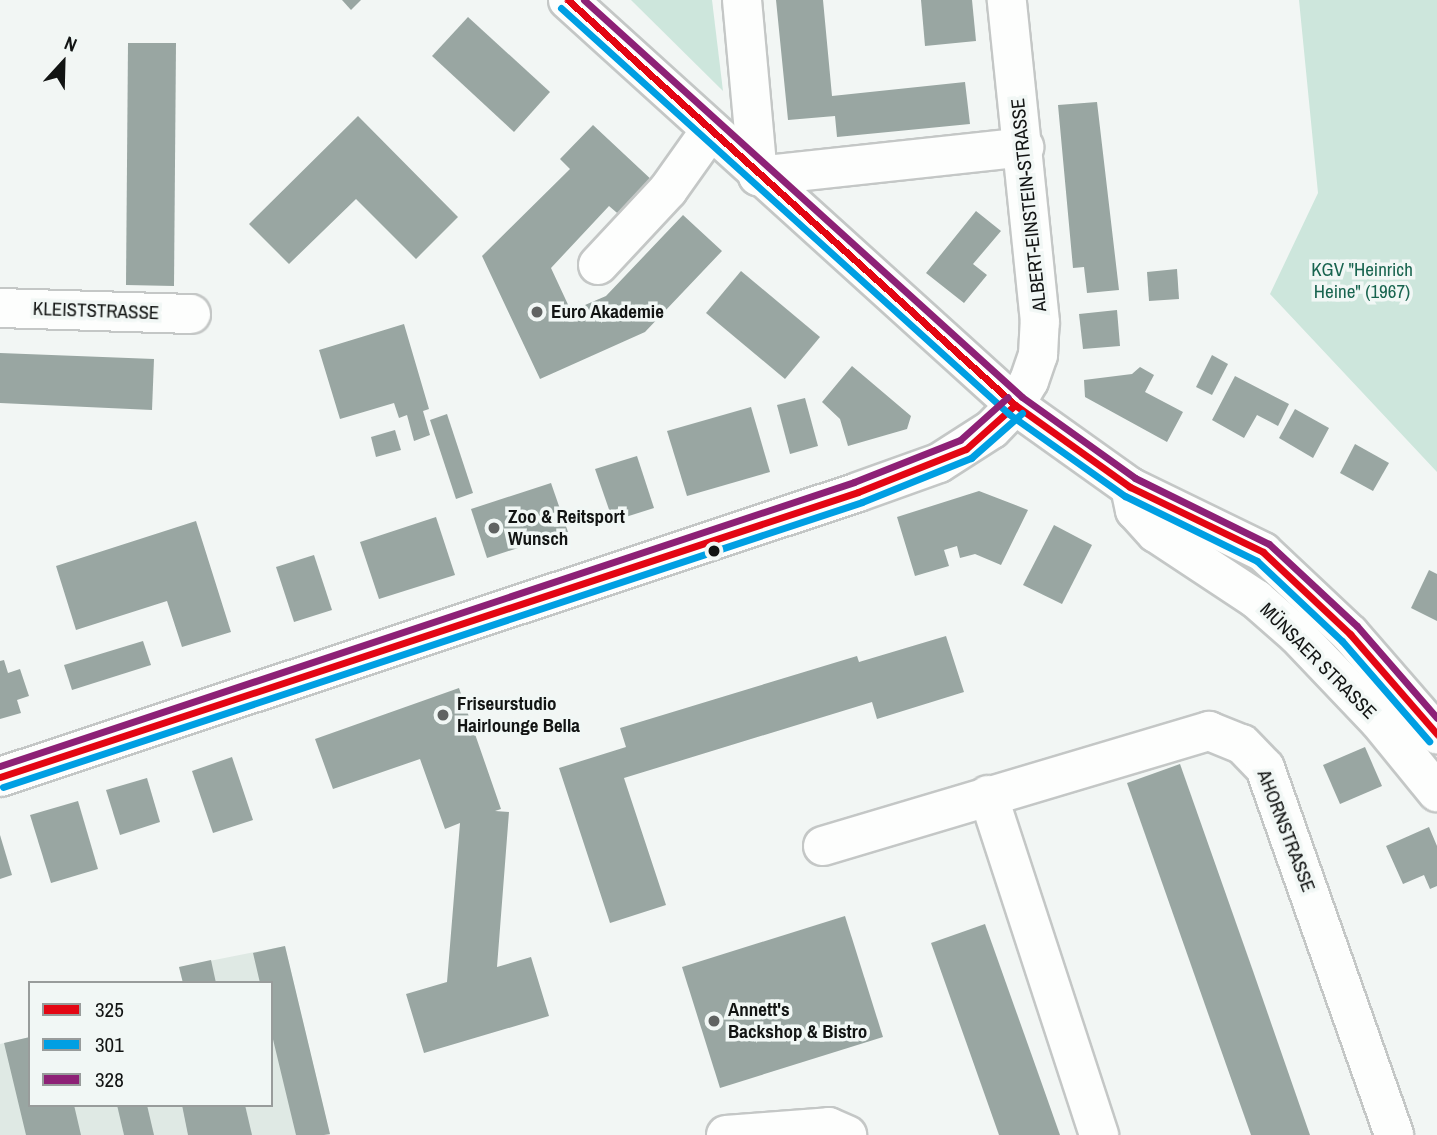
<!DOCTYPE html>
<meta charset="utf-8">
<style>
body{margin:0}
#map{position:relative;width:1437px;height:1135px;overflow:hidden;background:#f2f6f4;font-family:"Archivo Narrow",sans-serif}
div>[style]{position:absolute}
.built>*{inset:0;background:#dfe9e4}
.green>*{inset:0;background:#cde6dc}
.building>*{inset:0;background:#99a6a2}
.roads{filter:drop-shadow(2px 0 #c4c7c6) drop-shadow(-2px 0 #c4c7c6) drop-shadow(0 2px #c4c7c6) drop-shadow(0 -2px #c4c7c6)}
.minor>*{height:38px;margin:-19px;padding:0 19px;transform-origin:19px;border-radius:19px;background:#fdfefd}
.bus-1>*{height:7px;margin:-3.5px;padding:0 3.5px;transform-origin:3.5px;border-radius:3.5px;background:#e30613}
.bus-2>*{height:7px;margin:-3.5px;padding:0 3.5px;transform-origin:3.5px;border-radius:3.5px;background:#009fe3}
.bus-3>*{height:7px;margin:-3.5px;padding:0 3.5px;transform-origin:3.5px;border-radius:3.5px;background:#8d2176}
.dots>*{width:19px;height:19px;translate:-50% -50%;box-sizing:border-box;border:4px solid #f1f7f5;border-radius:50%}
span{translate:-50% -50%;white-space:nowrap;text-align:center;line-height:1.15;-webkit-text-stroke:7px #f1f7f5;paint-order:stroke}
.street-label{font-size:19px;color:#121413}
.park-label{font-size:19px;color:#18644f}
.poi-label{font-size:19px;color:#121413;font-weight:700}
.left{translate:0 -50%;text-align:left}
.legend{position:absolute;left:28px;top:981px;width:245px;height:126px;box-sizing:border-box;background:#f1f7f5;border:2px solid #989c9b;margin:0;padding:9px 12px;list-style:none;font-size:21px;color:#121413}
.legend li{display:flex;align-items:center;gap:14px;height:35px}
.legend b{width:35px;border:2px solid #989c9b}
.north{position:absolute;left:28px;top:28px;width:70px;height:70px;-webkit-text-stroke:5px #f1f7f5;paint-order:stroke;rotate:22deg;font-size:19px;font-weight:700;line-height:28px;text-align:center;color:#121413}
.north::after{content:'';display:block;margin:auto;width:24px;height:32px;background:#121413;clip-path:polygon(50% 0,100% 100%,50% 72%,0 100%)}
</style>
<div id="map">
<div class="built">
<i style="clip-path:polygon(285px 946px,330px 1135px,0 1135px,0 1044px,30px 1037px,30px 1105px,271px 1105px,271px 983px,183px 983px,179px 967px)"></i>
</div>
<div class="green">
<i style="clip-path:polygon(631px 0,712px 0,723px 91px)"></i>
<i style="clip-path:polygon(1299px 0,1437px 0,1437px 472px,1270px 294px,1318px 193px)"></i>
</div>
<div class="building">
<i style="clip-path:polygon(342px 0,361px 0,351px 10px)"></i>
<i style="clip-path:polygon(776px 0,823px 0,832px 96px,965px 82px,970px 124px,837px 137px,835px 116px,788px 120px)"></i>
<i style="clip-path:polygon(921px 0,972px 0,976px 41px,925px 46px)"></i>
<i style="clip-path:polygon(468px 17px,550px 92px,514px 132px,432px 56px)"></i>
<i style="clip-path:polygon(128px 43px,176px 43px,174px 286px,126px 285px)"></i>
<i style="clip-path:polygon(1097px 102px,1119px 290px,1087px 293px,1084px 267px,1073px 268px,1058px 105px)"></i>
<i style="clip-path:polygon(358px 116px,458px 217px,416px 259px,356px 199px,289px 264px,249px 224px)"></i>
<i style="clip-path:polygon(593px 125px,655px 183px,623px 218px,609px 206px,551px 268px,571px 311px,606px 296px,683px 215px,722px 251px,645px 332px,540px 379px,482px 256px,570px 169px,560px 159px)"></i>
<i style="clip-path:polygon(976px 211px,1001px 231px,973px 264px,987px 275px,964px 303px,926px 273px)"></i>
<i style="clip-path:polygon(1177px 269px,1179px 299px,1149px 301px,1147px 272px)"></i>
<i style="clip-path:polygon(741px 271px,820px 337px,785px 379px,706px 313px)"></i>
<i style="clip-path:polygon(1117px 310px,1120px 346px,1083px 349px,1079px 314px)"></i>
<i style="clip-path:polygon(404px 324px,429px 409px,423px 411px,430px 435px,414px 441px,407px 415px,399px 418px,394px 403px,340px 419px,319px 350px)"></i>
<i style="clip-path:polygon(0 353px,154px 359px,152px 410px,0 403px)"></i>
<i style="clip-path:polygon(1212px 355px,1228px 364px,1212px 395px,1196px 387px)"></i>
<i style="clip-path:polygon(852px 366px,911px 416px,907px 429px,848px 446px,840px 419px,822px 402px)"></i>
<i style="clip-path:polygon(1140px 367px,1154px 375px,1145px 392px,1183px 412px,1167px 442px,1085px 397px,1084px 380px,1132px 374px)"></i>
<i style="clip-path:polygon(1235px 376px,1289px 404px,1278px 426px,1257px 415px,1244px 438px,1212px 420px)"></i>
<i style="clip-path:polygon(805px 398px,818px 446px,790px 454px,777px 405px)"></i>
<i style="clip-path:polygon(751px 407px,770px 472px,687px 496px,667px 431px)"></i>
<i style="clip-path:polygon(1295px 409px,1329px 428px,1313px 458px,1279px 438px)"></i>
<i style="clip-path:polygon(447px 414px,473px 493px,456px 499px,430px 420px)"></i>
<i style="clip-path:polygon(395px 430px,401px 450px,376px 457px,371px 437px)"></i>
<i style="clip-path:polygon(1355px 444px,1389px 463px,1373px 491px,1340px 473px)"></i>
<i style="clip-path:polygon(637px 456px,654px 508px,613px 521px,595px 469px)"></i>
<i style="clip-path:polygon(551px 483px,568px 532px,487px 558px,471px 509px)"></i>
<i style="clip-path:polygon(979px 491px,1028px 510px,1001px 565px,975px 554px,960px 558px,957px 546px,944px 550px,949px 566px,915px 576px,897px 517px)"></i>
<i style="clip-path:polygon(436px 517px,455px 575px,379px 599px,360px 542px)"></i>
<i style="clip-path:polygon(196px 521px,231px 632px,182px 647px,167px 601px,76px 630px,56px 566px)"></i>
<i style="clip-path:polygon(1054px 525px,1092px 545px,1062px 604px,1023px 585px)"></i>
<i style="clip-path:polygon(314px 555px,332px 610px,294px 622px,276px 567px)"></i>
<i style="clip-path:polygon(1429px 570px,1437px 574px,1437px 621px,1411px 608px)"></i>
<i style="clip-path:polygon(946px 636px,964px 692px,877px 719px,872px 702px,624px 778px,666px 905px,610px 923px,559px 768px,626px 747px,620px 728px,857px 656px,859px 662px)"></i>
<i style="clip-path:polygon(143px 641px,151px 665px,72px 690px,64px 665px)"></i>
<i style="clip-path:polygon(4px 660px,8px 673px,20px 669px,29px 696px,17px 700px,21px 713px,0 719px,0 661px)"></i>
<i style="clip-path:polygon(459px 688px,501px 809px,495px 811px,509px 812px,497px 967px,531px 957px,549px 1016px,424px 1053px,406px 994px,447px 982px,460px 823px,445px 829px,420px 759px,333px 789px,315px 739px)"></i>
<i style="clip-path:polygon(1365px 747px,1382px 786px,1340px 804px,1323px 765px)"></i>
<i style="clip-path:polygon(232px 757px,253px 820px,213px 833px,192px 771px)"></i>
<i style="clip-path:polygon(1180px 764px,1253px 971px,1310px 1135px,1251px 1135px,1210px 1019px,1127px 783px)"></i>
<i style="clip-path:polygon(147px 778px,160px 822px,120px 835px,106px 790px)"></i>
<i style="clip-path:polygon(78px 801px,98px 869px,51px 883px,30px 815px)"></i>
<i style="clip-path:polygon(1429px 827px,1437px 846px,1437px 886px,1430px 889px,1424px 875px,1403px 884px,1386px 846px)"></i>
<i style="clip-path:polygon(0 835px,12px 875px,0 879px)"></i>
<i style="clip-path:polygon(845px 916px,883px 1037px,720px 1088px,682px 967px)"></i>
<i style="clip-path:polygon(985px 924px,1037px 1070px,1060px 1135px,999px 1135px,931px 943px)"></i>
<i style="clip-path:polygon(285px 946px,330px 1134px,324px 1135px,296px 1135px,271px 1031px,271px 983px,260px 983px,253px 953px)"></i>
<i style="clip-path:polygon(211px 960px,216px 983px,183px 983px,179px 967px)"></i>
<i style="clip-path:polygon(30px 1037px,30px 1105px,74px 1105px,81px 1135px,26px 1135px,4px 1043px)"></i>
<i style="clip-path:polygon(117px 1105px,147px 1105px,154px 1135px,124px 1135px)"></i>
<i style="clip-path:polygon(182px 1105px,245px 1105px,252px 1135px,188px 1135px)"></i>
</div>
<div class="roads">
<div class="minor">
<i style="left:568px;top:0;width:603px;rotate:42.18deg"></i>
<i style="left:1015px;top:405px;width:141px;rotate:35.5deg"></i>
<i style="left:1130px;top:487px;width:148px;rotate:26deg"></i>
<i style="left:1263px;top:552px;width:120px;rotate:43.3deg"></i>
<i style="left:1350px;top:634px;width:133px;rotate:49deg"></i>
<i style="left:742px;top:0;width:177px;rotate:84.8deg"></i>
<i style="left:758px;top:176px;width:268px;rotate:-6.2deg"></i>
<i style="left:598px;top:265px;width:103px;rotate:-47deg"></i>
<i style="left:668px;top:190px;width:72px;rotate:-54.6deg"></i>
<i style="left:0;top:308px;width:191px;rotate:1.8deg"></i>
<i style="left:1130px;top:487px;width:24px;rotate:78deg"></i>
<i style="left:1135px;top:510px;width:31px;rotate:48deg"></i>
<i style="left:1156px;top:533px;width:120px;rotate:33.4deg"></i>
<i style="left:1256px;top:599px;width:55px;rotate:41.3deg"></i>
<i style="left:1297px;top:635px;width:119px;rotate:46.4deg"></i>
<i style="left:1379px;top:721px;width:92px;rotate:50.8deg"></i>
<i style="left:0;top:777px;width:904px;rotate:-18.37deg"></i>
<i style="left:858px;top:492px;width:86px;rotate:-19.7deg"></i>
<i style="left:939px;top:463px;width:63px;rotate:-32.7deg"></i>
<i style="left:992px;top:429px;width:33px;rotate:-46deg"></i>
<i style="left:1015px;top:405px;width:28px;rotate:-60deg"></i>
<i style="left:1029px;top:381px;width:28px;rotate:-71deg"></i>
<i style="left:1038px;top:355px;width:33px;rotate:-87deg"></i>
<i style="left:1040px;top:322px;width:324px;rotate:-95.9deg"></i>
<i style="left:988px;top:795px;width:358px;rotate:71.9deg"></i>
<i style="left:823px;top:846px;width:403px;rotate:-16.6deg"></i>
<i style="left:1209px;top:731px;width:35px;rotate:22deg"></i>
<i style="left:1242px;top:744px;width:33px;rotate:46deg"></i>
<i style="left:1265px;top:768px;width:389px;rotate:70.6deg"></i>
<i style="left:726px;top:1135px;width:103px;rotate:-4.4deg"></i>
<i style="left:829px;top:1127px;width:20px;rotate:24deg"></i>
</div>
</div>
<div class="bus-1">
<i style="left:568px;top:0;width:603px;rotate:42.18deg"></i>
<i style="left:1015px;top:405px;width:141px;rotate:35.5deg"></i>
<i style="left:1130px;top:487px;width:148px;rotate:26deg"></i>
<i style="left:1263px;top:552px;width:120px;rotate:43.3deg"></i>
<i style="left:1350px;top:634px;width:133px;rotate:49deg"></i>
<i style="left:0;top:777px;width:904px;rotate:-18.37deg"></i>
<i style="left:858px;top:492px;width:116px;rotate:-21.7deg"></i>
<i style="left:966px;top:449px;width:66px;rotate:-41.9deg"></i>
</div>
<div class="bus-2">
<i style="left:561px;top:8px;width:605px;rotate:42.18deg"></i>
<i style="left:1009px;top:414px;width:142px;rotate:35.3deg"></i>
<i style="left:1125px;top:496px;width:147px;rotate:26.2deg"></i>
<i style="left:1257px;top:561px;width:117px;rotate:43.3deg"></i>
<i style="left:1342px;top:641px;width:133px;rotate:49deg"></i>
<i style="left:3px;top:787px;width:905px;rotate:-18.35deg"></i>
<i style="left:862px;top:502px;width:118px;rotate:-22deg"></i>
<i style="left:971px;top:458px;width:68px;rotate:-41.4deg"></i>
</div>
<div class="bus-3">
<i style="left:584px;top:0;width:591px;rotate:42.19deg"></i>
<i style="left:1022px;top:397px;width:139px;rotate:35.6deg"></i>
<i style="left:1135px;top:478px;width:149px;rotate:26.2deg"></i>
<i style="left:1269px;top:544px;width:120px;rotate:43deg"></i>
<i style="left:1357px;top:626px;width:122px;rotate:49deg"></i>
<i style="left:0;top:766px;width:900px;rotate:-18.39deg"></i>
<i style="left:854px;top:482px;width:114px;rotate:-21.6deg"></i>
<i style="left:960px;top:440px;width:64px;rotate:-41.9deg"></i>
</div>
<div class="dots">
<i style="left:537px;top:312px;background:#606362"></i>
<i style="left:494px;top:528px;background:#606362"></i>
<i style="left:714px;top:551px;background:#121413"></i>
<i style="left:443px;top:715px;background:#606362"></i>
<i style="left:714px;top:1021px;background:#606362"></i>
</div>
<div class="street-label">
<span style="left:1029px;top:205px;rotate:-96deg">ALBERT-EINSTEIN-STRASSE</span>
<span style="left:96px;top:311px;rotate:2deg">KLEISTSTRASSE</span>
<span style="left:1318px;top:661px;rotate:45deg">MÜNSAER STRASSE</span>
<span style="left:1286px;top:831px;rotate:69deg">AHORNSTRASSE</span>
</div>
<div class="park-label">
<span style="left:1362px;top:281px">KGV "Heinrich<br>Heine" (1967)</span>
</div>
<div class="poi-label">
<span class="left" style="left:551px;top:312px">Euro Akademie</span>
<span class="left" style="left:508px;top:528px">Zoo &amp; Reitsport<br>Wunsch</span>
<span class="left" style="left:457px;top:715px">Friseurstudio<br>Hairlounge Bella</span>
<span class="left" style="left:728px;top:1021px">Annett's<br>Backshop &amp; Bistro</span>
</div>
<ul class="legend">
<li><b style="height:9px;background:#e30613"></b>325</li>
<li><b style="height:9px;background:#009fe3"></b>301</li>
<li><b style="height:9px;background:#8d2176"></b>328</li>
</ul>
<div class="north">N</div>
</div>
